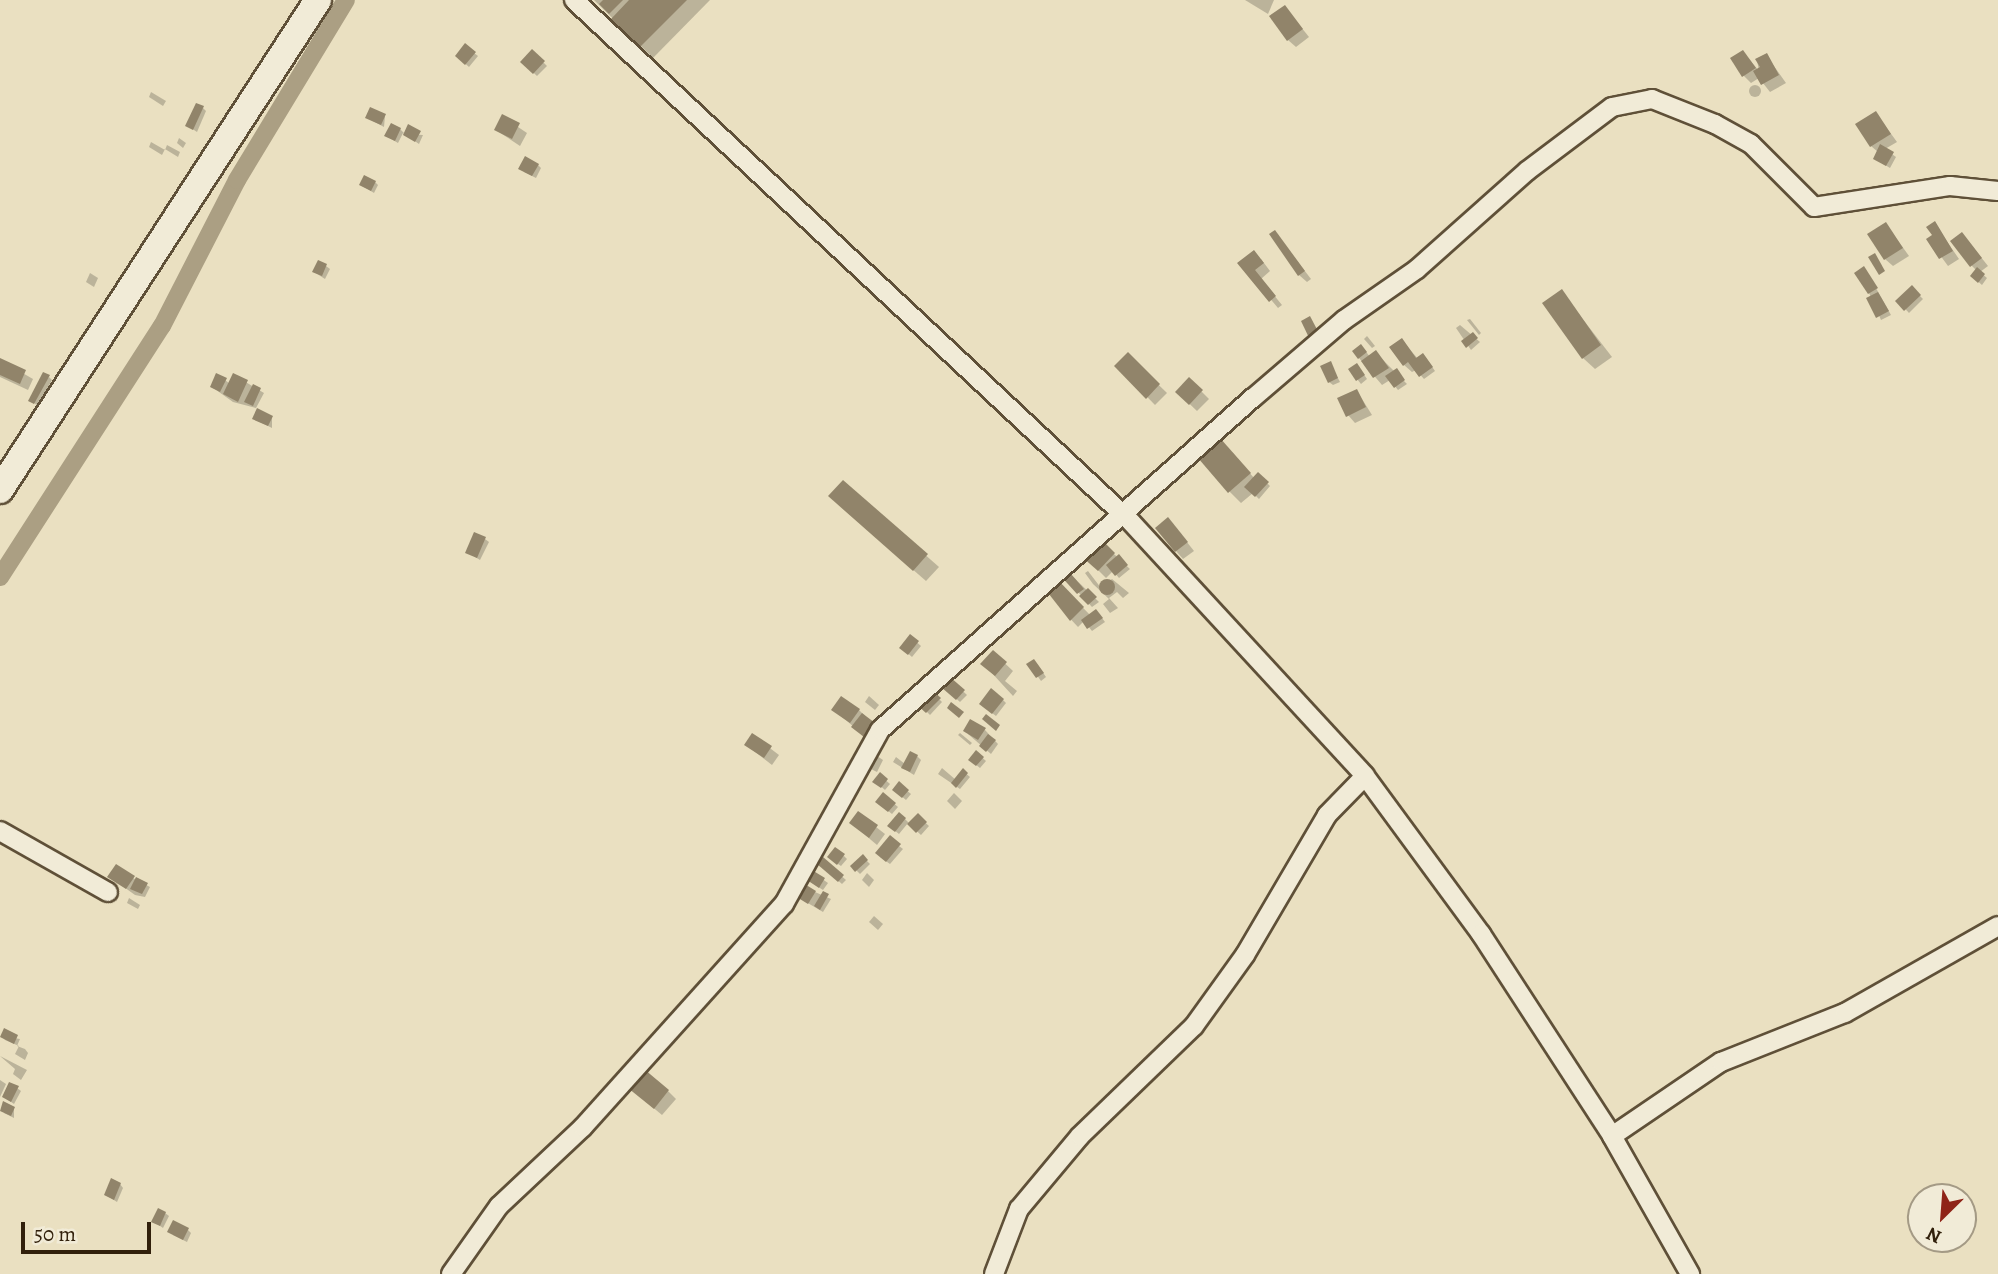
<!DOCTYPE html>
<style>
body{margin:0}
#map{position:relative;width:1998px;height:1274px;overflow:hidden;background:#eae0c1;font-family:Alegreya,serif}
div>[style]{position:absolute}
.shadow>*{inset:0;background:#0003}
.round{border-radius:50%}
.canal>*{height:18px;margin:-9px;padding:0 9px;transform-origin:9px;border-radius:9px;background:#ab9f83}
.building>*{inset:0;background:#91846a}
.roads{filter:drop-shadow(2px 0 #5f5038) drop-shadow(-2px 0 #5f5038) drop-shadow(0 2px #5f5038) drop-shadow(0 -2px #5f5038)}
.minor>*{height:18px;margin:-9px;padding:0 9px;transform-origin:9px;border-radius:9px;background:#f1ebd7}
.secondary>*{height:26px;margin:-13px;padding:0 13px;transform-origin:13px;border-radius:13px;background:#f1ebd7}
span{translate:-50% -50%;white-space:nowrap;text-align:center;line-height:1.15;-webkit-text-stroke:6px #f1ebd7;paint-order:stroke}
.north{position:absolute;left:1907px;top:1183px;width:70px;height:70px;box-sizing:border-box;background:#f1ebd7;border:2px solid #a49a85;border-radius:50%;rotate:205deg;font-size:19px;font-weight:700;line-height:28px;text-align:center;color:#31200b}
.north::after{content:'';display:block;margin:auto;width:24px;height:32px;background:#8f2418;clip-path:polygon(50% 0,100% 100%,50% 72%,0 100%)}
.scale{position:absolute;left:21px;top:1222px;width:130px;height:32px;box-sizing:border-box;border:4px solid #31200b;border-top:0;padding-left:9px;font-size:21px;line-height:24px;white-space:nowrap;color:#31200b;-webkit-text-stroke:5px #f1ebd7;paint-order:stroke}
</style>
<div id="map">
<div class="shadow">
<i style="clip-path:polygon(594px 0,710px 0,653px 58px)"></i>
<i style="clip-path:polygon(1245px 0,1274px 0,1268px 14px)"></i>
<i style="clip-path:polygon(1285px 7px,1309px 37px,1296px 47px,1288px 40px)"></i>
<i style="clip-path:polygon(532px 51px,547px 66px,537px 76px,522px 62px)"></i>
<i style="clip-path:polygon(1743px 52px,1759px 71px,1757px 60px,1766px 55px,1786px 83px,1770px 92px,1759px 78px,1751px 83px,1744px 76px)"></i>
<i style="clip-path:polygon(474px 53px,478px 56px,469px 67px,460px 59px)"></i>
<i class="round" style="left:1749px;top:85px;width:12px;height:12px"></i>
<i style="clip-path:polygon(151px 92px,166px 101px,163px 106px,149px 97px)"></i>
<i style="clip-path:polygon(203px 108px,206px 111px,197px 132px,188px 126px)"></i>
<i style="clip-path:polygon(1876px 113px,1897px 142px,1885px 149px,1896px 157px,1890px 168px,1875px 159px,1878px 152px,1871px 146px)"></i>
<i style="clip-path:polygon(385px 116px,384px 127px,371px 120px)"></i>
<i style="clip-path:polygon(503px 117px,527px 133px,520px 146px,496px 130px)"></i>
<i style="clip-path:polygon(400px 129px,405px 134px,423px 135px,419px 144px,403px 133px,398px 143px,386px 136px)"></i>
<i style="clip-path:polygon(179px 138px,186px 143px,183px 148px,177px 143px)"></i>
<i style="clip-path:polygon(151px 142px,165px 150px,167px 145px,180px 152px,178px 157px,165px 149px,162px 155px,149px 147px)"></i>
<i style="clip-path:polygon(538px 165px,541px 168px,536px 178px,524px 172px)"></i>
<i style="clip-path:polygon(375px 182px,378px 185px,374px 193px,361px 185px)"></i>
<i style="clip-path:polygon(1886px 224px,1909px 256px,1893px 266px,1885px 259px)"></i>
<i style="clip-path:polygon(1935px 224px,1959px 259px,1948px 266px,1929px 240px,1934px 236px)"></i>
<i style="clip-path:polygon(1275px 232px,1311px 279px,1307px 282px,1299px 275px)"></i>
<i style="clip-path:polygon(1969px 242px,1988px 266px,1980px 272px,1987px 278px,1982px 285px,1972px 276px,1976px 270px,1972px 266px)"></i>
<i style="clip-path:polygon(1261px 259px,1270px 271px,1261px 279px,1282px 305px,1278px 308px,1240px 263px)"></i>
<i style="clip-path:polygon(326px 266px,330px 269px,325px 279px,314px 272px)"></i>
<i style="clip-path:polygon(1867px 272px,1891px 315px,1881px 320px,1869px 293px)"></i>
<i style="clip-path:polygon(90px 273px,98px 278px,94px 287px,86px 282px)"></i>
<i style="clip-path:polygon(1912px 288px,1923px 299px,1909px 313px,1898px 301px)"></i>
<i style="clip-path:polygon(1561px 291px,1612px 357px,1595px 369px,1583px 358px)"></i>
<i style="clip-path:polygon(1470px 319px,1481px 333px,1479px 335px,1467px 320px)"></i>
<i style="clip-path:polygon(1460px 325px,1480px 342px,1471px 350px,1456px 328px)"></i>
<i style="clip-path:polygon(1367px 336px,1375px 346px,1372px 348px,1364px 339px)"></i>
<i style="clip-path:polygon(1402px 340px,1418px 359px,1426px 358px,1435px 371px,1424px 379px,1416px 370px,1412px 372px,1404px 365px)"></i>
<i style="clip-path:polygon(1364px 349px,1370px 357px,1376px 353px,1407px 384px,1398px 390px,1390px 380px,1382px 385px,1359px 358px)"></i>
<i style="clip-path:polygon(1128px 355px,1167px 393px,1155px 405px,1117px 366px)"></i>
<i style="clip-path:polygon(0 360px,33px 379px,28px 390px,0 377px)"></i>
<i style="clip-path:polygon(1330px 363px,1340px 382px,1333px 385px,1329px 382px)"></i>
<i style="clip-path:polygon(1360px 369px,1367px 379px,1361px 384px,1350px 370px)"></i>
<i style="clip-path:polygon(234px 375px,264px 393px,256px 408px,233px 402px,212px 387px,225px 380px,230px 384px)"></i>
<i style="clip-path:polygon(49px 377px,52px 380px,38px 406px,30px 400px)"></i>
<i style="clip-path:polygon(1189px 379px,1209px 399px,1197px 411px,1177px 392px)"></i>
<i style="clip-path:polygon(1357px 391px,1372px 415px,1355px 423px,1348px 415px)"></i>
<i style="clip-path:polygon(272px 417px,272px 428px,258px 421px)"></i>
<i style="clip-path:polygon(1232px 452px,1254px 478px,1258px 474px,1270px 486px,1259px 499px,1253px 493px,1241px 503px,1229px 491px)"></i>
<i style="clip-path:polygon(843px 482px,939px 567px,926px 581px,842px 508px)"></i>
<i style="clip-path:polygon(1175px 527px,1194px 551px,1183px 559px,1176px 551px)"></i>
<i style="clip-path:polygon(485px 539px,489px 542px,480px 560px,467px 552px)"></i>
<i style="clip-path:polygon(1099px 540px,1130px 569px,1119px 578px,1113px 571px,1106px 578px,1084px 556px)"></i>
<i style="clip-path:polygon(1065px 569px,1099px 602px,1092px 607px,1060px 573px)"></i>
<i style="clip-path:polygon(1088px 571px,1101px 588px,1112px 579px,1129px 593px,1123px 598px,1117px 592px,1109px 598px,1118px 608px,1110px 613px,1103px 604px,1109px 599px,1093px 584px,1085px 573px)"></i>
<i style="clip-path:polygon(1056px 580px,1090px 615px,1099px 614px,1105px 622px,1092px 631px,1084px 621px,1078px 627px,1063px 611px)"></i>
<i style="clip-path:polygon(911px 637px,921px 646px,912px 657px,902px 648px)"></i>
<i style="clip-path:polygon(993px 652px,1013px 671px,1005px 681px,1017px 691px,1013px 696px,990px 671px)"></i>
<i style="clip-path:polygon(1029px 664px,1037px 664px,1046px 677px,1041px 681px)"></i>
<i style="clip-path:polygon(950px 679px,967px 695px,960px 702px,943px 687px)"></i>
<i style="clip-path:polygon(931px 691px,942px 702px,930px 715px,919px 704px)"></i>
<i style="clip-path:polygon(869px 696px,879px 705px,875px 710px,865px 702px)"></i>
<i style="clip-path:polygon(1003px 700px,1006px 703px,996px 716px,984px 707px)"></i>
<i style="clip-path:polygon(834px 710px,859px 710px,874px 725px,868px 739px)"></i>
<i style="clip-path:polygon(985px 730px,998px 744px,991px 754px,968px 734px)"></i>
<i style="clip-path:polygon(960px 733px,972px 743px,970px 745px,958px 735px)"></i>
<i style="clip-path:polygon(753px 735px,779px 755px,772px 765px,746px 745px)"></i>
<i style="clip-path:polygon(871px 752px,883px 760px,877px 772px,869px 768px)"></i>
<i style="clip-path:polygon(976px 752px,986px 761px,980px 768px,970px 760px)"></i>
<i style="clip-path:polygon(917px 756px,921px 760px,914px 775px,893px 762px,896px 757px,905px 764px)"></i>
<i style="clip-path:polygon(942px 768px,956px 780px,963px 771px,970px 777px,960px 789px,938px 774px)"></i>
<i style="clip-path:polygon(880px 775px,890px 784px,885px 790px,875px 781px)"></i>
<i style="clip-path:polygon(899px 784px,911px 794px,906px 800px,894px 790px)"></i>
<i style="clip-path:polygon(954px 793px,962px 801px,955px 809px,947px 801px)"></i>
<i style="clip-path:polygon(884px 795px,898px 807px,892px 814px,881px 805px)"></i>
<i style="clip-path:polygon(858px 813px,885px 834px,877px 845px,851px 823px)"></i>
<i style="clip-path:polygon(918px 816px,929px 826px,921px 835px,908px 823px,899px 834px,889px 826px,905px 819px,910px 824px)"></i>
<i style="clip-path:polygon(899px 846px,903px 849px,890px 864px,880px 857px)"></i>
<i style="clip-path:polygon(844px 856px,847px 859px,841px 866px,832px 860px)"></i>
<i style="clip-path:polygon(863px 857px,870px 864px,860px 874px,852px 866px)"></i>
<i style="clip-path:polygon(823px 860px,846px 880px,842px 884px,819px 864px)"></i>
<i style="clip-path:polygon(808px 869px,828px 883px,823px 890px,806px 879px)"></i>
<i style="clip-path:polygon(867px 873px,874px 880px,869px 887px,862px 880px)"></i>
<i style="clip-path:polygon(110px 877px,133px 878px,150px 887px,145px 897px,135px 895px)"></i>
<i style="clip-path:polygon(815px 892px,831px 899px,823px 912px,801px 899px)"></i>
<i style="clip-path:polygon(129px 898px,140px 905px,138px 909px,127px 903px)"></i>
<i style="clip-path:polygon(874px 916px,883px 924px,878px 930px,869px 922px)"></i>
<i style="clip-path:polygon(2px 1036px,20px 1039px,17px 1046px,25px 1049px,28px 1053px,25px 1060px,15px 1054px,19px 1046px,5px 1040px)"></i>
<i style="clip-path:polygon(0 1056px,27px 1070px,21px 1080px,13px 1074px,15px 1069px)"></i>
<i style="clip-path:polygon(0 1080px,6px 1084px,0 1097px)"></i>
<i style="clip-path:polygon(17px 1088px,21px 1091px,14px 1104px,4px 1097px)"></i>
<i style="clip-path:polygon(668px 1091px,676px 1099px,662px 1115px,638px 1095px)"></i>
<i style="clip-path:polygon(14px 1108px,14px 1118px,4px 1113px)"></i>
<i style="clip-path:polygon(120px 1184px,123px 1188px,117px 1202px,106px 1195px)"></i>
<i style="clip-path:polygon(165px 1213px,169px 1216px,163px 1228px,153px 1221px)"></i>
<i style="clip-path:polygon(188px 1230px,191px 1233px,187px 1242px,173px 1235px)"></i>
</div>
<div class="canal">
<i style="left:0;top:577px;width:299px;rotate:-57.2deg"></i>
<i style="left:162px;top:326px;width:164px;rotate:-62.8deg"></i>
<i style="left:237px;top:180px;width:210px;rotate:-58.8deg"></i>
</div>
<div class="building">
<i style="clip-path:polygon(603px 0,623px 0,609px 14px,599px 4px)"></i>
<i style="clip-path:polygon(629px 0,687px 0,640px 47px,611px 19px)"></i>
<i style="clip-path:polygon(1285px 5px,1303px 29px,1287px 41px,1269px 16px)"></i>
<i style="clip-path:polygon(465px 43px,476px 52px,465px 65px,455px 56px)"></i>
<i style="clip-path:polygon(532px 49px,545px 61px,533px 74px,520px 62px)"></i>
<i style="clip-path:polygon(1743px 50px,1756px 68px,1742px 77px,1730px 58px)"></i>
<i style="clip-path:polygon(1767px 53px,1779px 75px,1761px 85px,1753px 71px,1760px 67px,1755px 59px)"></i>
<i style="clip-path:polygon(196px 103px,204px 106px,193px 130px,185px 126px)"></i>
<i style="clip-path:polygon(370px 107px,386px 114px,381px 125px,365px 118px)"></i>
<i style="clip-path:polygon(1876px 111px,1891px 134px,1870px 147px,1855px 124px)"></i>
<i style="clip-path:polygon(502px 114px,520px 123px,512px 139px,494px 130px)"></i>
<i style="clip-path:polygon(391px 123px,401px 128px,395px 141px,384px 136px)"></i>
<i style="clip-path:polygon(408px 124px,421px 131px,415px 142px,403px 135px)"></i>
<i style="clip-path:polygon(1880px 144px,1894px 152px,1886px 166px,1873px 159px)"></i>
<i style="clip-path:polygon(525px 156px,539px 164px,532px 176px,518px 169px)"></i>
<i style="clip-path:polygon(364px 175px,376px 181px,371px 191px,359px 185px)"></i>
<i style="clip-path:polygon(1935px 221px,1953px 251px,1939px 259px,1926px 239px,1932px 235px,1926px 227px)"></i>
<i style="clip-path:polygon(1886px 222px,1903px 248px,1884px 260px,1867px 234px)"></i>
<i style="clip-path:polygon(1275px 230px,1305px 271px,1298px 276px,1269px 234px)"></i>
<i style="clip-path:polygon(1962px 232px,1982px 258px,1970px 267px,1950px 241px)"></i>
<i style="clip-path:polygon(1254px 250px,1264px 263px,1255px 270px,1276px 296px,1269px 302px,1237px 263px)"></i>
<i style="clip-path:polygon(1875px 253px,1885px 271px,1879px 275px,1868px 257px)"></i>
<i style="clip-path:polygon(318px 260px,327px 264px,322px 276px,312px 272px)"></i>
<i style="clip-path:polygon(1864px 266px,1878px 288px,1868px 294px,1854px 273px)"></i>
<i style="clip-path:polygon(1977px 267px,1985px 274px,1978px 283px,1970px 276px)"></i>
<i style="clip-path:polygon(1912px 285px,1921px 295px,1904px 311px,1895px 301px)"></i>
<i style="clip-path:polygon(1562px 289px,1601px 345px,1582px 359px,1542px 303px)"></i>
<i style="clip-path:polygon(1878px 292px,1889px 311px,1876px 318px,1866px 298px)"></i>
<i style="clip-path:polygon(1310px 316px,1322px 339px,1312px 344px,1301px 321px)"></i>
<i style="clip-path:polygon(1473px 332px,1478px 338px,1466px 348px,1461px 341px)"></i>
<i style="clip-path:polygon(1402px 338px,1416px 358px,1423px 353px,1433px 367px,1419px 377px,1408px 362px,1403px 366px,1389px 347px)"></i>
<i style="clip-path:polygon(1361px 344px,1367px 352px,1358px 359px,1352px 351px)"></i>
<i style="clip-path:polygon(1376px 350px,1389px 368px,1373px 378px,1361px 361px)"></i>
<i style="clip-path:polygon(1128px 352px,1160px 384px,1146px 399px,1114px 366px)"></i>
<i style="clip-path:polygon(0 358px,26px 370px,20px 384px,0 375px)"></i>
<i style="clip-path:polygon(1331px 361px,1338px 378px,1328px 383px,1320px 366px)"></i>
<i style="clip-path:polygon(1357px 363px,1365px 375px,1356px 381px,1348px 369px)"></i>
<i style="clip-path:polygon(1397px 368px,1405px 380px,1394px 388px,1385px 376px)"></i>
<i style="clip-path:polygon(43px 372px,50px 375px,34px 404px,28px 401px)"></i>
<i style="clip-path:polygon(216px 373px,227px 378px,220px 392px,210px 387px)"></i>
<i style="clip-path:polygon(233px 373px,248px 380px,238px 402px,223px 394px)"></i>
<i style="clip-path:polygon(1189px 377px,1203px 390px,1189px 405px,1175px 392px)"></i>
<i style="clip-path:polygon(253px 384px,261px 388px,253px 406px,244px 402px)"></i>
<i style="clip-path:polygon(1357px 389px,1366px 407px,1346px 417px,1337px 398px)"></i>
<i style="clip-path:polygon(257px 408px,273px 416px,268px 426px,252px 419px)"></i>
<i style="clip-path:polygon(1220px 438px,1251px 473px,1228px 493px,1198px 458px)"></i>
<i style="clip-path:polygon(1258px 472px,1269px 482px,1255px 497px,1244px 487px)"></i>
<i style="clip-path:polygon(843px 480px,928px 554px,913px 571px,828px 496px)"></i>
<i style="clip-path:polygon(1168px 517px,1188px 542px,1175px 552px,1155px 528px)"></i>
<i style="clip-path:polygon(474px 532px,486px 537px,477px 558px,465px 553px)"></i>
<i style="clip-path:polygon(1099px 537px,1115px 553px,1098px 571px,1081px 556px)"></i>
<i style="clip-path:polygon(1119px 554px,1128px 565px,1115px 576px,1106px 565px)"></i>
<i style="clip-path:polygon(1065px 567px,1084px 589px,1077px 594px,1058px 573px)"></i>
<i style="clip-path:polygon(1056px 578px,1084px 607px,1070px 621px,1045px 589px)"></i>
<i class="round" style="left:1099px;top:579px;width:16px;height:16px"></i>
<i style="clip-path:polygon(1088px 588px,1097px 597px,1088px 605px,1079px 596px)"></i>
<i style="clip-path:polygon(1096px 609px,1103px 618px,1087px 629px,1081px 620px)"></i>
<i style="clip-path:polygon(910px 634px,919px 641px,908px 655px,899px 648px)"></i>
<i style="clip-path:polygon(993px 650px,1007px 662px,995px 676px,980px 664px)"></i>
<i style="clip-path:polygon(1034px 659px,1044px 673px,1036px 678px,1026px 664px)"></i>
<i style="clip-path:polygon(950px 677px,965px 690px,956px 700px,941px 687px)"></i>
<i style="clip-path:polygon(991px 688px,1004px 699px,992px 714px,979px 704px)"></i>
<i style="clip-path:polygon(931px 689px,941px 698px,926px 713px,916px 704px)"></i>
<i style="clip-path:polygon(841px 696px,860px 709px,850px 723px,831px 710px)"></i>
<i style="clip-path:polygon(951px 702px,964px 712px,959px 718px,947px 708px)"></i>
<i style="clip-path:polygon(862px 713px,875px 723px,864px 737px,851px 727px)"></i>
<i style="clip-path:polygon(986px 714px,1000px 725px,996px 731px,982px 719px)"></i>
<i style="clip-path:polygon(970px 719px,986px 728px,978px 740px,963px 731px)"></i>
<i style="clip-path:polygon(752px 733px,772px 746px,764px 758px,744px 745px)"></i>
<i style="clip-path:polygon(988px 734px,996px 740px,986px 752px,979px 746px)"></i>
<i style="clip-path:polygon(976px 750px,984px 757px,976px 766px,968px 760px)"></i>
<i style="clip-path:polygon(910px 751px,918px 755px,910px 772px,901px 768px)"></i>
<i style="clip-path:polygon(963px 768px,968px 773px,956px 788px,951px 783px)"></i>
<i style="clip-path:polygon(880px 772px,888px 779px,881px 788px,872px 782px)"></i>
<i style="clip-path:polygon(899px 781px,909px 790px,902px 798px,892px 790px)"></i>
<i style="clip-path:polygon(883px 792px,896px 803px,888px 812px,875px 802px)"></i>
<i style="clip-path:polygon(858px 811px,878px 825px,869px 838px,849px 823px)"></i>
<i style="clip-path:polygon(899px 812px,906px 818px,895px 832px,887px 826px)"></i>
<i style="clip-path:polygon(918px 813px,927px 822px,916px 833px,907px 824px)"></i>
<i style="clip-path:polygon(890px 835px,901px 844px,886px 862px,875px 853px)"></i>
<i style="clip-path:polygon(835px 847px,845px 854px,837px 865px,827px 857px)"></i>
<i style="clip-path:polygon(863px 854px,868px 860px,855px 872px,850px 866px)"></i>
<i style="clip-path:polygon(823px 857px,844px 875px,838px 882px,817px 864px)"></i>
<i style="clip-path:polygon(116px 864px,135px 876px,126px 889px,107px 877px)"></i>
<i style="clip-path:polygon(807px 867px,825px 878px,819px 888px,801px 876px)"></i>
<i style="clip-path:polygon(136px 877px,148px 883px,142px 894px,130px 889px)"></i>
<i style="clip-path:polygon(803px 883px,816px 891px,808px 904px,795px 896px)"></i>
<i style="clip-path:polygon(823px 891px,829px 894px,820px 910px,814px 906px)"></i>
<i style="clip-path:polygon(4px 1028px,18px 1035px,14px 1044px,0 1037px)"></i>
<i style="clip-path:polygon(644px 1069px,669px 1090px,654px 1109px,628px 1088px)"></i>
<i style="clip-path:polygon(9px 1082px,19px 1086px,11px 1102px,2px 1097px)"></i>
<i style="clip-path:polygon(3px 1101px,15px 1107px,11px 1116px,0 1111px)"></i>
<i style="clip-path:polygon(111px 1178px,121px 1183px,114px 1200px,104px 1195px)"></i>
<i style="clip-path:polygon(158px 1208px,166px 1212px,160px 1226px,151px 1222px)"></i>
<i style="clip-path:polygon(173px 1220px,189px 1228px,183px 1240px,167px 1232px)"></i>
</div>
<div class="roads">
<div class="minor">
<i style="left:574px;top:0;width:763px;rotate:43.14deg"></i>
<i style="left:1131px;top:522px;width:345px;rotate:47.3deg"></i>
<i style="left:1365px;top:776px;width:196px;rotate:53.7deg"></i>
<i style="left:1481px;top:934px;width:241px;rotate:57deg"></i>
<i style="left:1612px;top:1136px;width:159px;rotate:60.5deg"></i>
<i style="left:0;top:831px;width:124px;rotate:29.5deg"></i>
<i style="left:1612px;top:1136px;width:132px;rotate:-34.2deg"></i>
<i style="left:1721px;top:1062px;width:133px;rotate:-21.6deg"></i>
<i style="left:1845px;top:1013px;width:176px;rotate:-29.6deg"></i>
<i style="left:451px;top:1274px;width:83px;rotate:-54.8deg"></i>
<i style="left:499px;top:1206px;width:115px;rotate:-43.2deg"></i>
<i style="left:583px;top:1127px;width:300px;rotate:-48deg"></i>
<i style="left:784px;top:904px;width:199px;rotate:-61.1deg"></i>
<i style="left:880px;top:730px;width:499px;rotate:-41.7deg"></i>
<i style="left:1253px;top:398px;width:120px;rotate:-40.6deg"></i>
<i style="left:1344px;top:320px;width:89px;rotate:-34.9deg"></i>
<i style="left:1417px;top:269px;width:147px;rotate:-41.7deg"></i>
<i style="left:1527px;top:171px;width:106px;rotate:-37deg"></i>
<i style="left:1612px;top:107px;width:41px;rotate:-11.3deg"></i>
<i style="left:1652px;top:99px;width:68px;rotate:21.6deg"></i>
<i style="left:1715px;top:124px;width:41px;rotate:29.1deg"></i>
<i style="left:1751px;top:144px;width:89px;rotate:45deg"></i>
<i style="left:1814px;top:207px;width:138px;rotate:-8.8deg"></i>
<i style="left:1950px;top:186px;width:48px;rotate:5.9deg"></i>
<i style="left:994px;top:1274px;width:70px;rotate:-69deg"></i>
<i style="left:1019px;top:1209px;width:95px;rotate:-50.1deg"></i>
<i style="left:1080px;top:1136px;width:158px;rotate:-44deg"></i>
<i style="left:1194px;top:1026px;width:87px;rotate:-54.3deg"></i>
<i style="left:1245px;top:955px;width:162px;rotate:-59.6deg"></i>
<i style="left:1327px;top:815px;width:54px;rotate:-45.7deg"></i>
</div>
<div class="secondary">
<i style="left:0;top:490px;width:584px;rotate:-57.02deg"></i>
</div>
</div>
<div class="north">N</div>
<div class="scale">50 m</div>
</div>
